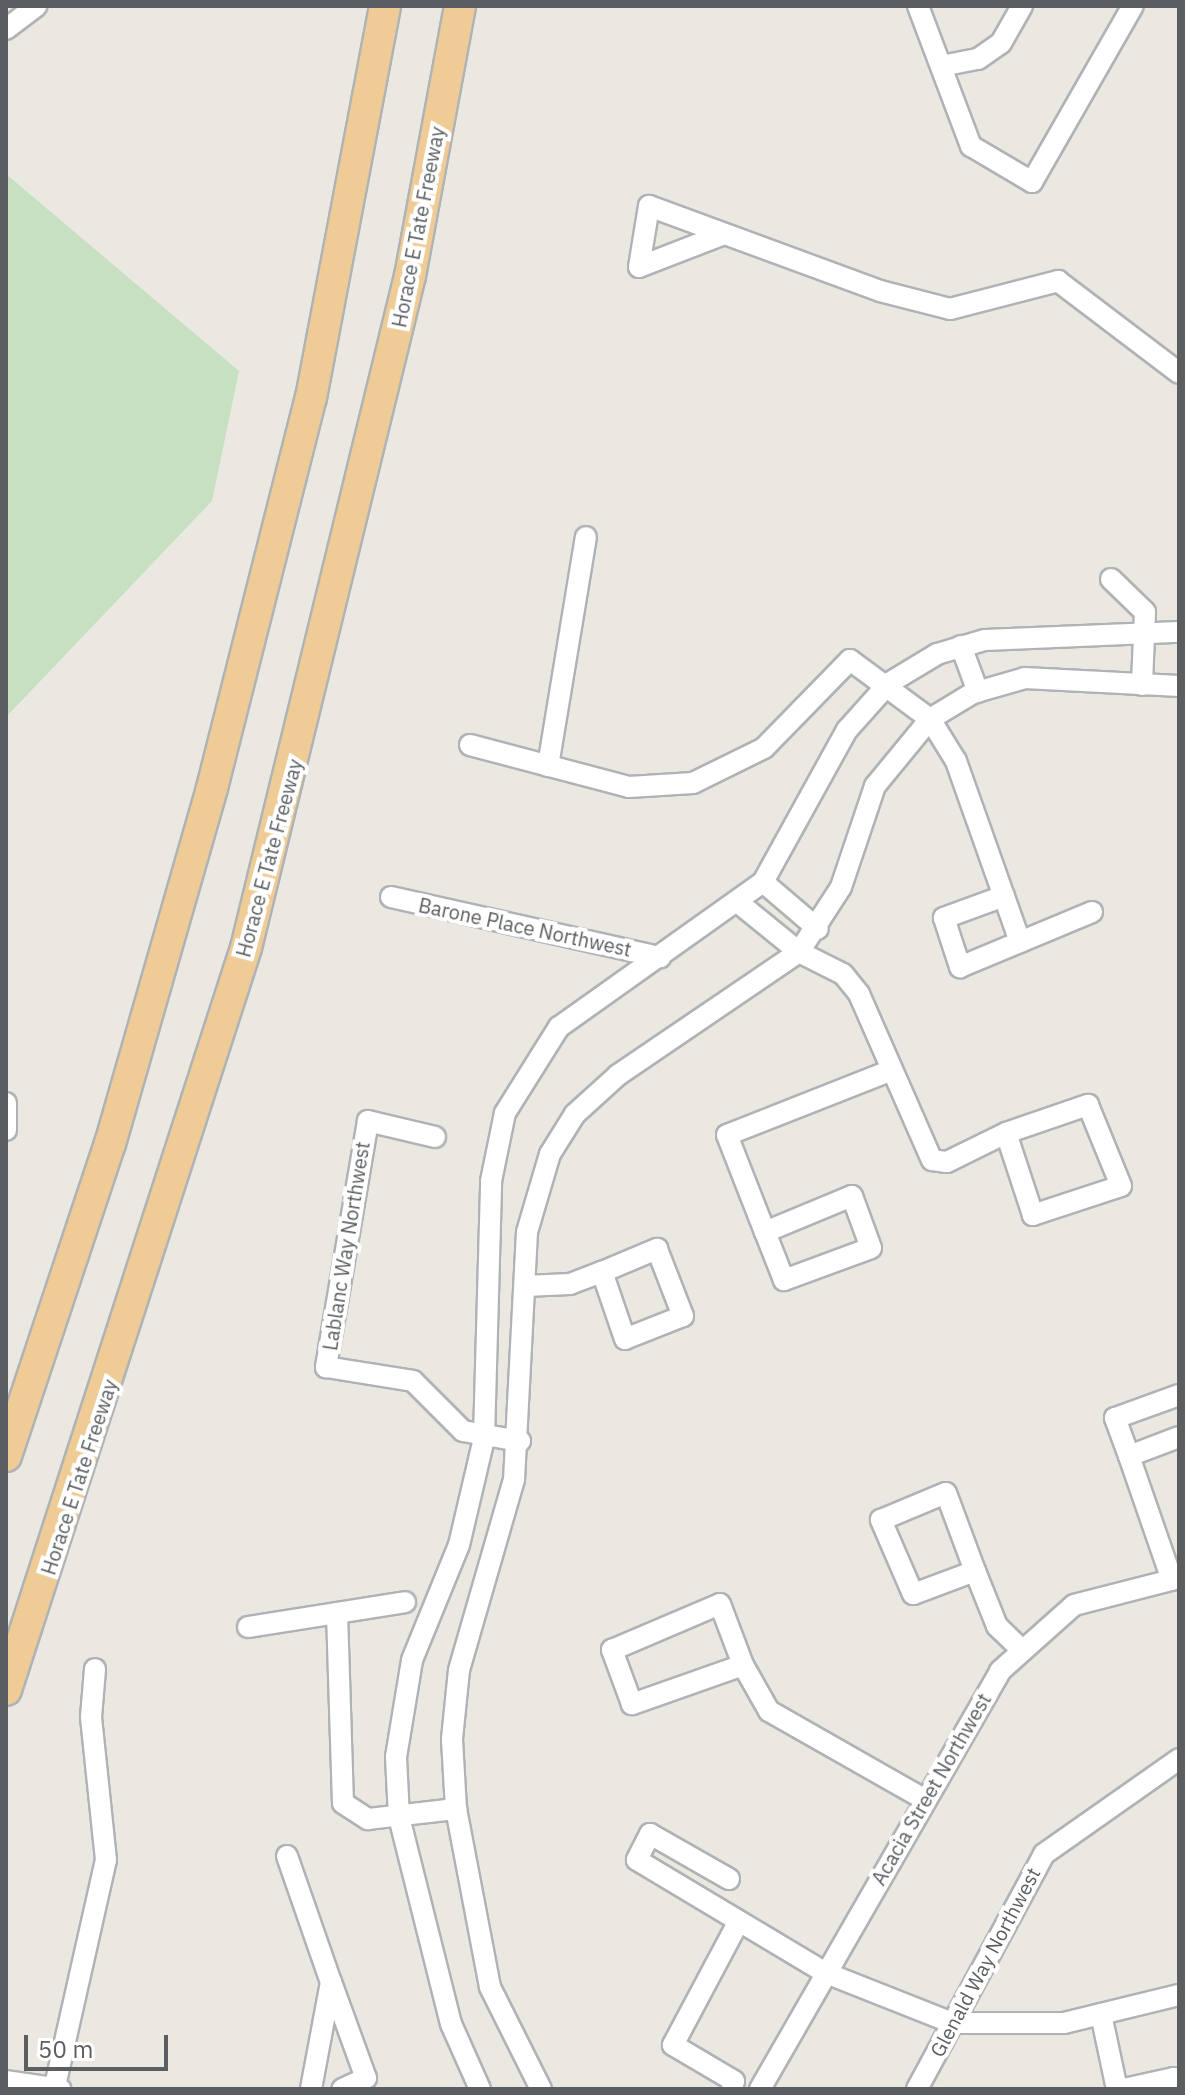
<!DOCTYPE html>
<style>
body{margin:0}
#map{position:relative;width:1185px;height:2095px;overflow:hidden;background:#ebe8e2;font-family:"IBM Plex Sans",sans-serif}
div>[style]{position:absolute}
.green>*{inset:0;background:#c6e0c1}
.roads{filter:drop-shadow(2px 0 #afb3b6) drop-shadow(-2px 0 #afb3b6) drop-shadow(0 2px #afb3b6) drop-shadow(0 -2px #afb3b6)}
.minor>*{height:20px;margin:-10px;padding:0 10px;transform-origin:10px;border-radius:10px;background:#fff}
.highway>*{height:30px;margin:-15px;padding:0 15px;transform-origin:15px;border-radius:15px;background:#efcc96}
span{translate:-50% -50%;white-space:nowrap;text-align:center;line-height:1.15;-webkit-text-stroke:8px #fff;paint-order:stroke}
.street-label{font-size:20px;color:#5a5e61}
.frame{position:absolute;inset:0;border:8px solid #5a5e61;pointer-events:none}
.scale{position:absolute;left:24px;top:2035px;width:144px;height:36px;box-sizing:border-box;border:4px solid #5a5e61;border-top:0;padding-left:10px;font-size:24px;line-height:28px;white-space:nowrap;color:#5a5e61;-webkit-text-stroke:6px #fff;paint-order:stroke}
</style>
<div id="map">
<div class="green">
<i style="clip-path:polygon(6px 174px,239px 371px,212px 501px,6px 717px)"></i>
</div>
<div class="roads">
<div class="minor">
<i style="left:918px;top:6px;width:150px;rotate:69.3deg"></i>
<i style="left:971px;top:146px;width:71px;rotate:30.5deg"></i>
<i style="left:1032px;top:182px;width:203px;rotate:-60.2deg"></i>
<i style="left:6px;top:29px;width:38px;rotate:-37deg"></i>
<i style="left:941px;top:66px;width:38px;rotate:-11deg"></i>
<i style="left:978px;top:59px;width:28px;rotate:-35deg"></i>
<i style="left:1001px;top:43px;width:43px;rotate:-60.4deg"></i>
<i style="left:639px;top:267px;width:62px;rotate:-80.7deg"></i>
<i style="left:649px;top:206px;width:246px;rotate:20.2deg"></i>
<i style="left:880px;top:291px;width:72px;rotate:14.4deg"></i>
<i style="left:950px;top:309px;width:112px;rotate:-14.5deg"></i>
<i style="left:1058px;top:281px;width:152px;rotate:37.2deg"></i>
<i style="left:639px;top:267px;width:91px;rotate:-21.2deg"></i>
<i style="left:1111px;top:579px;width:47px;rotate:44.1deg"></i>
<i style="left:1145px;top:612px;width:73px;rotate:92.4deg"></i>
<i style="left:961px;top:646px;width:49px;rotate:69.7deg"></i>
<i style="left:470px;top:745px;width:164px;rotate:14.8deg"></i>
<i style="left:629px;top:787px;width:64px;rotate:-3.6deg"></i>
<i style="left:693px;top:783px;width:79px;rotate:-26.2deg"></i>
<i style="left:764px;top:748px;width:123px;rotate:-45.7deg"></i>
<i style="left:850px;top:660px;width:99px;rotate:36.4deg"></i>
<i style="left:930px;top:719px;width:49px;rotate:58.2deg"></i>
<i style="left:956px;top:761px;width:192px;rotate:70.5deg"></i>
<i style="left:548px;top:766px;width:232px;rotate:-80.6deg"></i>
<i style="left:763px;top:882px;width:72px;rotate:40.5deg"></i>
<i style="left:1004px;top:896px;width:64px;rotate:159.9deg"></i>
<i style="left:944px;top:918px;width:52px;rotate:71.9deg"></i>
<i style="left:960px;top:967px;width:143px;rotate:-22.6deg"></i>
<i style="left:391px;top:897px;width:276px;rotate:12.6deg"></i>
<i style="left:740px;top:904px;width:76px;rotate:39.1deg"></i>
<i style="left:799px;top:952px;width:49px;rotate:26.6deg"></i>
<i style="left:843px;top:974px;width:26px;rotate:51deg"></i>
<i style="left:859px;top:994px;width:181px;rotate:66.3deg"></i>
<i style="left:932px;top:1160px;width:15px;rotate:8deg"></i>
<i style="left:947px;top:1162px;width:66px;rotate:-26.2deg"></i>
<i style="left:6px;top:1103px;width:27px;rotate:90deg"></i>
<i style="left:1088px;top:1105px;width:87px;rotate:67.8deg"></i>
<i style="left:1121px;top:1186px;width:93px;rotate:161.8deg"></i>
<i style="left:1033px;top:1215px;width:86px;rotate:-108.2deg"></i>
<i style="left:1006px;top:1133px;width:87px;rotate:-18.9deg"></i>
<i style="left:435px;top:1137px;width:69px;rotate:-166.6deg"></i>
<i style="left:368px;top:1121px;width:250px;rotate:99.7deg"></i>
<i style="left:326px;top:1367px;width:88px;rotate:9.1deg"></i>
<i style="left:413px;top:1381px;width:71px;rotate:45deg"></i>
<i style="left:463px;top:1431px;width:58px;rotate:10deg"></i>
<i style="left:852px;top:1196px;width:55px;rotate:69.9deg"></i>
<i style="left:871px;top:1248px;width:93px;rotate:159.8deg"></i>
<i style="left:784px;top:1280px;width:52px;rotate:-111.6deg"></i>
<i style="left:765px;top:1232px;width:94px;rotate:-22.5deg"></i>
<i style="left:765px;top:1232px;width:104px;rotate:-111.4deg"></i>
<i style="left:727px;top:1135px;width:177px;rotate:-21.5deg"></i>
<i style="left:657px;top:1249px;width:72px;rotate:68.8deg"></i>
<i style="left:683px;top:1316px;width:62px;rotate:158.4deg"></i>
<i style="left:625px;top:1339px;width:71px;rotate:-108.9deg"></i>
<i style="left:602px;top:1272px;width:60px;rotate:-22.7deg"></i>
<i style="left:525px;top:1286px;width:45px;rotate:-2.5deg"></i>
<i style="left:570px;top:1284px;width:34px;rotate:-21deg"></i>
<i style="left:1179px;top:1395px;width:68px;rotate:160.2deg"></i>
<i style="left:1115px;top:1418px;width:40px;rotate:69.8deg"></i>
<i style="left:1129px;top:1456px;width:53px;rotate:-20.8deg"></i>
<i style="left:1129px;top:1456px;width:131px;rotate:70.9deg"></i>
<i style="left:946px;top:1493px;width:83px;rotate:69.6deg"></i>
<i style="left:975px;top:1571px;width:66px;rotate:159.6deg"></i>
<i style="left:913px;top:1594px;width:81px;rotate:-113.4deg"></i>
<i style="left:881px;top:1520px;width:70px;rotate:-22.6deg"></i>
<i style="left:975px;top:1571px;width:59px;rotate:68.2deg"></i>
<i style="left:997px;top:1626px;width:32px;rotate:44deg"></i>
<i style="left:720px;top:1604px;width:65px;rotate:69.3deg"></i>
<i style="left:743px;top:1665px;width:118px;rotate:160.6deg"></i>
<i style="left:632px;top:1704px;width:58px;rotate:-110.3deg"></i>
<i style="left:612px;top:1650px;width:117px;rotate:-23.1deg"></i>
<i style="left:337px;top:1613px;width:190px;rotate:88.2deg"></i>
<i style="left:343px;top:1803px;width:30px;rotate:33deg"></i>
<i style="left:368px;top:1819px;width:89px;rotate:-6.5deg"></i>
<i style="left:248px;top:1627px;width:159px;rotate:-9deg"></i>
<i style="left:743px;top:1665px;width:53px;rotate:60.5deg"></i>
<i style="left:769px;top:1711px;width:178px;rotate:29.6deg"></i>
<i style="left:287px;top:1856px;width:133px;rotate:70.8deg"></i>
<i style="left:331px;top:1982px;width:109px;rotate:100.6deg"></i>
<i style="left:729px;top:1879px;width:91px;rotate:-150.3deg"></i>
<i style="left:650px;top:1834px;width:29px;rotate:117deg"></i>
<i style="left:637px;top:1860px;width:220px;rotate:30.9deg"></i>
<i style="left:826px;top:1973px;width:136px;rotate:21.6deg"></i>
<i style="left:952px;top:2023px;width:112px"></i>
<i style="left:1064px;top:2023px;width:118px;rotate:-13.7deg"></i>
<i style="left:331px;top:1982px;width:102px;rotate:70deg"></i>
<i style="left:366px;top:2078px;width:26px;rotate:155deg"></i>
<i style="left:1101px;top:2014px;width:77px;rotate:78deg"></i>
<i style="left:6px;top:2081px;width:55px;rotate:8.4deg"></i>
<i style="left:55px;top:2086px;width:232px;rotate:-77.3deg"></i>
<i style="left:106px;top:1860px;width:144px;rotate:-96deg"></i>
<i style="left:91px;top:1717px;width:48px;rotate:-85.2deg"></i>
<i style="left:480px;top:2089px;width:71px;rotate:-114deg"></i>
<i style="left:451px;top:2024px;width:213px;rotate:-104.1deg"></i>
<i style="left:399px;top:1817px;width:60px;rotate:-92.9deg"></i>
<i style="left:396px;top:1757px;width:98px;rotate:-80.6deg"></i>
<i style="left:412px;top:1660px;width:124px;rotate:-67.8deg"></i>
<i style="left:459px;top:1545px;width:110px;rotate:-76.8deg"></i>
<i style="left:484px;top:1438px;width:257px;rotate:-88.4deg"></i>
<i style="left:491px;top:1181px;width:69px;rotate:-78.4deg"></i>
<i style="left:505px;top:1113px;width:102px;rotate:-57.9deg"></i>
<i style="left:559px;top:1027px;width:250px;rotate:-35.4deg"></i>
<i style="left:763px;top:882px;width:174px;rotate:-61.1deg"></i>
<i style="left:847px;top:730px;width:63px;rotate:-48.2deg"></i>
<i style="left:889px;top:683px;width:56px;rotate:-31.1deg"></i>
<i style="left:937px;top:654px;width:50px;rotate:-16.3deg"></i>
<i style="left:985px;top:640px;width:194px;rotate:-2.4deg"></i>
<i style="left:541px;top:2089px;width:114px;rotate:-116.6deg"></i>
<i style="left:490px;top:1987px;width:181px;rotate:-100.8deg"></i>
<i style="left:456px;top:1809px;width:70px;rotate:-93.3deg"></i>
<i style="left:452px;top:1739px;width:69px;rotate:-84.2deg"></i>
<i style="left:459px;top:1670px;width:198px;rotate:-73.9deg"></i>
<i style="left:514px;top:1480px;width:248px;rotate:-87deg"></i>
<i style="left:527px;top:1232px;width:81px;rotate:-73.6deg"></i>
<i style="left:550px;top:1154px;width:47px;rotate:-58deg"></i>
<i style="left:575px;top:1114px;width:58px;rotate:-42.2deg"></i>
<i style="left:618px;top:1075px;width:219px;rotate:-34.2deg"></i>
<i style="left:799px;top:952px;width:77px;rotate:-57.1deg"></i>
<i style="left:841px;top:887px;width:107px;rotate:-71.4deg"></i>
<i style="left:875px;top:786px;width:87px;rotate:-50.6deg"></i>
<i style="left:930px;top:719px;width:50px;rotate:-31.2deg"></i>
<i style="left:973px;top:693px;width:54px;rotate:-16.1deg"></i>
<i style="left:1025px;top:678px;width:154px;rotate:3deg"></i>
<i style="left:732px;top:2089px;width:8px;rotate:-76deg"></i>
<i style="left:734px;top:2081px;width:71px;rotate:-149.5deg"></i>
<i style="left:673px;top:2045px;width:140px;rotate:-62deg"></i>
<i style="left:760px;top:2089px;width:482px;rotate:-60.1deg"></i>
<i style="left:1000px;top:1671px;width:99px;rotate:-41.7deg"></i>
<i style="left:1074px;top:1605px;width:108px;rotate:-14.4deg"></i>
<i style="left:917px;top:2089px;width:267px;rotate:-61.6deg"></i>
<i style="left:1044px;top:1854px;width:165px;rotate:-35.1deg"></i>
<i style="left:1124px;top:2089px;width:51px;rotate:-12.4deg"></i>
<i style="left:1174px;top:2078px;width:11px;rotate:75deg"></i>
</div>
<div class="highway">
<i style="left:6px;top:1456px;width:329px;rotate:-71.6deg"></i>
<i style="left:110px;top:1144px;width:370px;rotate:-74deg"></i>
<i style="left:212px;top:788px;width:402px;rotate:-75.8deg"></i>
<i style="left:311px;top:398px;width:399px;rotate:-79.3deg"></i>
<i style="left:6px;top:1690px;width:780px;rotate:-72.08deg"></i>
<i style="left:246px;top:948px;width:692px;rotate:-76.29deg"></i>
<i style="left:410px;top:276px;width:275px;rotate:-79.5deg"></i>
</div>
</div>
<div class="street-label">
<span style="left:418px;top:227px;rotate:-79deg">Horace E Tate Freeway</span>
<span style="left:269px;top:858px;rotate:-75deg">Horace E Tate Freeway</span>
<span style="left:525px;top:927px;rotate:12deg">Barone Place Northwest</span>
<span style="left:346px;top:1246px;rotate:-81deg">Lablanc Way Northwest</span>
<span style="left:79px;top:1477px;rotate:-72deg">Horace E Tate Freeway</span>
<span style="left:931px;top:1789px;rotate:-60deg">Acacia Street Northwest</span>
<span style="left:985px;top:1962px;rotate:-62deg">Glenald Way Northwest</span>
</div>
<div class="frame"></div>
<div class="scale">50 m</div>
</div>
